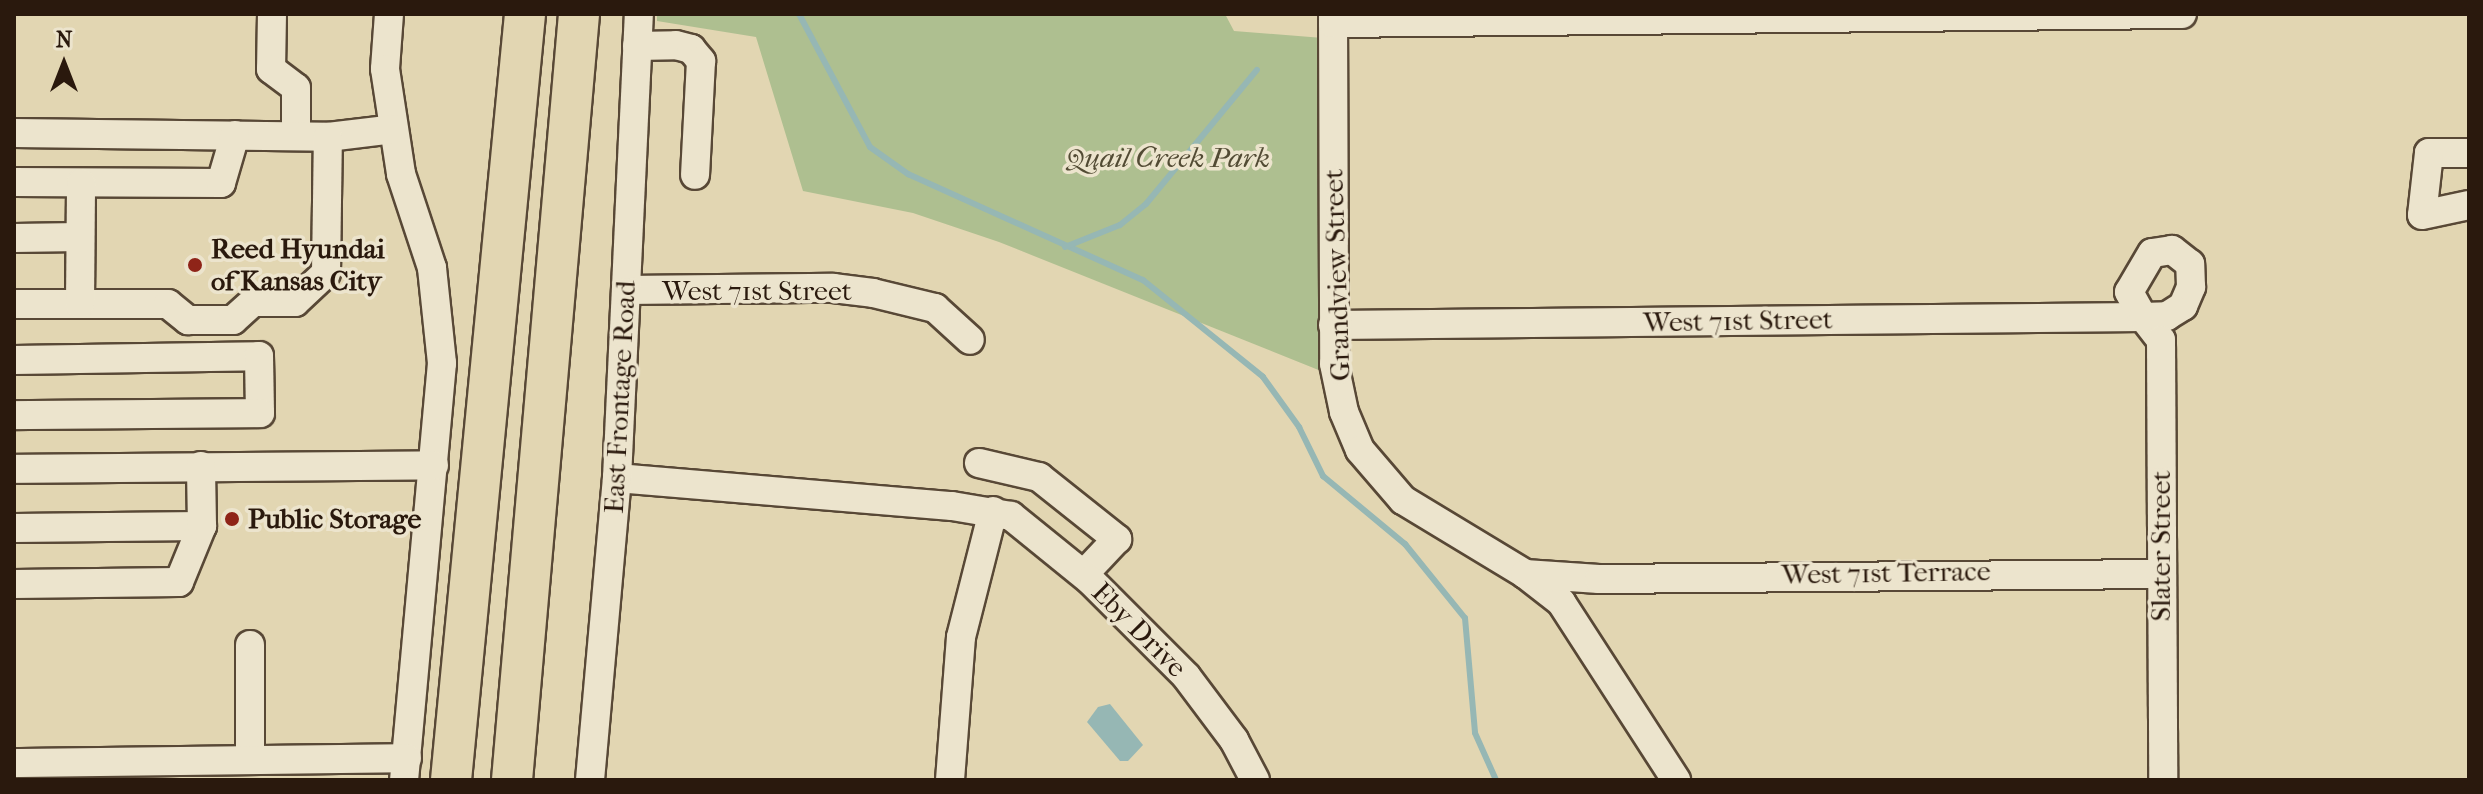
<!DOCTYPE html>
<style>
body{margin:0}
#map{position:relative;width:2483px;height:794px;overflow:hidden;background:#e2d6b2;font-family:"IM FELL French Canon",serif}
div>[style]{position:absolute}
.green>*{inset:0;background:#aebf90}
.water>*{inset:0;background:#96b7b4}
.stream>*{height:6px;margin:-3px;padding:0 3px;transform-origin:3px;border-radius:3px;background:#96b7b4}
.roads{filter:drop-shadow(2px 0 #584836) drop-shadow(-2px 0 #584836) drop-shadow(0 2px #584836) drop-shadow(0 -2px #584836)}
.minor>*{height:28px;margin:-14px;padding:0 14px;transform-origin:14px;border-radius:14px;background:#ece4cd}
.highway>*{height:40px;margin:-20px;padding:0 20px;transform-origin:20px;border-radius:20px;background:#e2d6b2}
.dots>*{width:22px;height:22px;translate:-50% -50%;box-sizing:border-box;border:4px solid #ece4cd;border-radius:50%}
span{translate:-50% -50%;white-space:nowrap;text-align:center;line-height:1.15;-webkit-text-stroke:7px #ece4cd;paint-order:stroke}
.park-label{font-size:28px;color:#524b34;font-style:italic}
.poi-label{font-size:28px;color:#2a190d;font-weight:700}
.left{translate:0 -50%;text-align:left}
.street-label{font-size:28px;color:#2a190d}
.frame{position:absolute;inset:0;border:16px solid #2a190d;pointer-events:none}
.north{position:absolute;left:24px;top:24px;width:80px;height:80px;-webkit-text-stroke:6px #ece4cd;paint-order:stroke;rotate:0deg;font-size:22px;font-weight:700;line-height:32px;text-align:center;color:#2a190d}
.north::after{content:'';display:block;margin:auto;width:28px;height:36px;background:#2a190d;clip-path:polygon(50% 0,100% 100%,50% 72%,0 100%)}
</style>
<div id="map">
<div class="green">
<i style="clip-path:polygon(657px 14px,1225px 14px,1234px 31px,1323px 38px,1326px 373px,999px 242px,913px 213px,803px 191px,756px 37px,657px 21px)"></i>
</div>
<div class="water">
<i style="clip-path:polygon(1110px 704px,1143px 745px,1128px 761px,1120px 761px,1087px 722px,1098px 707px)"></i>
</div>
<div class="stream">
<i style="left:799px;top:14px;width:151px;rotate:61.9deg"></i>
<i style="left:870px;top:147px;width:47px;rotate:35.4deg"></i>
<i style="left:908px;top:174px;width:258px;rotate:24.3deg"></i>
<i style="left:1143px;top:280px;width:154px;rotate:38.9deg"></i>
<i style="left:1263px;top:377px;width:62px;rotate:54.2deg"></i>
<i style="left:1299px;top:427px;width:55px;rotate:63.9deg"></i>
<i style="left:1323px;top:476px;width:107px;rotate:39.7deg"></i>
<i style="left:1405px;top:544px;width:95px;rotate:51deg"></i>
<i style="left:1465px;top:618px;width:115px;rotate:85deg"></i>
<i style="left:1475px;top:733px;width:51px;rotate:65.9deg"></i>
<i style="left:1065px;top:247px;width:59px;rotate:-21.8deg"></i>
<i style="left:1120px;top:225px;width:33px;rotate:-39deg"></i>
<i style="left:1146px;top:204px;width:174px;rotate:-50.4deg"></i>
</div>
<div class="roads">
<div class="minor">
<i style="left:272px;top:14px;width:55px;rotate:91deg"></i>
<i style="left:271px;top:69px;width:31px;rotate:37deg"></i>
<i style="left:296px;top:88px;width:48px;rotate:90deg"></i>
<i style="left:389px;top:14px;width:55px;rotate:94.2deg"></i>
<i style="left:385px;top:69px;width:106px;rotate:81.3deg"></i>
<i style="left:401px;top:174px;width:99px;rotate:71.7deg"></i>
<i style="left:432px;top:268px;width:96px;rotate:84deg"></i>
<i style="left:442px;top:363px;width:419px;rotate:95.2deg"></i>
<i style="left:1333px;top:14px;width:350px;rotate:89.8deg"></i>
<i style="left:1334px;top:364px;width:49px;rotate:78.2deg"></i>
<i style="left:1344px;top:412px;width:41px;rotate:67.2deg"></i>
<i style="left:1360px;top:450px;width:66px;rotate:49.3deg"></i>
<i style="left:1403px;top:500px;width:143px;rotate:31.2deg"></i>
<i style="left:1525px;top:574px;width:46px;rotate:37.9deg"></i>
<i style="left:1561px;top:602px;width:212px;rotate:57.1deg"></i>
<i style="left:1333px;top:23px;width:849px;rotate:-0.61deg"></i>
<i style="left:637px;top:46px;width:39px;rotate:-1deg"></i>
<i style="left:676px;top:45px;width:16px;rotate:15deg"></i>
<i style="left:691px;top:49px;width:16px;rotate:50deg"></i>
<i style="left:701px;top:61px;width:114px;rotate:93deg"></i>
<i style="left:14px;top:133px;width:314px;rotate:0.7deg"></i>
<i style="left:328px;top:137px;width:66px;rotate:-6.9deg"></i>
<i style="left:2469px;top:153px;width:40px;rotate:180deg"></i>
<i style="left:2429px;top:153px;width:62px;rotate:96.4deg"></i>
<i style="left:2422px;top:215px;width:48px;rotate:-12deg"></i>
<i style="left:14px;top:182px;width:207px;rotate:0.3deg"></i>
<i style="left:221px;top:183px;width:50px;rotate:-73.7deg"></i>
<i style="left:14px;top:238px;width:66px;rotate:-0.9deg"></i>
<i style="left:626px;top:290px;width:207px;rotate:-0.6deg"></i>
<i style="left:833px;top:288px;width:40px;rotate:7.1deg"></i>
<i style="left:873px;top:293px;width:64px;rotate:13.6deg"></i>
<i style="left:935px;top:308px;width:47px;rotate:42.4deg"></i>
<i style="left:14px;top:304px;width:154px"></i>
<i style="left:168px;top:304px;width:26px;rotate:39deg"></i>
<i style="left:188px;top:320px;width:45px"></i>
<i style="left:233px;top:320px;width:27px;rotate:-42deg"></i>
<i style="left:253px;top:302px;width:42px"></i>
<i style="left:295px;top:302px;width:42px;rotate:-43.1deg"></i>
<i style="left:326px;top:273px;width:136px;rotate:-89.2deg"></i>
<i style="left:80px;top:304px;width:121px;rotate:-89.5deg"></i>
<i style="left:1333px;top:325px;width:810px;rotate:-0.57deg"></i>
<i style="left:2143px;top:317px;width:24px;rotate:-2deg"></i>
<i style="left:2167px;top:316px;width:19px;rotate:-32deg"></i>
<i style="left:2183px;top:306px;width:21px;rotate:-67deg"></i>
<i style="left:2191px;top:287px;width:23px;rotate:-92deg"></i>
<i style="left:2190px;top:264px;width:23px;rotate:-142deg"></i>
<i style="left:2172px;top:250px;width:20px;rotate:171deg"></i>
<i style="left:2152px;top:253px;width:45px;rotate:120.5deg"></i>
<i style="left:2129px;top:292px;width:29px;rotate:61deg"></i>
<i style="left:2143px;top:317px;width:29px;rotate:52deg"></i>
<i style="left:2161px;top:340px;width:440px;rotate:89.7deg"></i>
<i style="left:14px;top:360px;width:245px;rotate:-0.9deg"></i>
<i style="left:259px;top:356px;width:57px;rotate:89deg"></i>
<i style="left:260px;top:413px;width:246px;rotate:179.5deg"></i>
<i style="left:979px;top:463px;width:62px;rotate:13.1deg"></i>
<i style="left:1039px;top:477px;width:100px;rotate:38.5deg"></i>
<i style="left:1117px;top:539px;width:48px;rotate:133.3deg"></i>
<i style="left:14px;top:469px;width:420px;rotate:-0.5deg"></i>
<i style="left:617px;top:478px;width:336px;rotate:4.8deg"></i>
<i style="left:952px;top:506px;width:60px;rotate:9.6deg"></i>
<i style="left:1011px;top:516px;width:102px;rotate:39deg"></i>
<i style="left:1090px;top:580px;width:136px;rotate:45deg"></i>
<i style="left:1186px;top:676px;width:80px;rotate:53.1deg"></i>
<i style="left:1234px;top:740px;width:45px;rotate:62.3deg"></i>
<i style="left:14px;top:528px;width:188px;rotate:-0.6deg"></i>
<i style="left:1525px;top:574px;width:74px;rotate:3.9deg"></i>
<i style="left:1599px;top:579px;width:560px;rotate:-0.51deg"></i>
<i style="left:14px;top:584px;width:165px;rotate:-0.7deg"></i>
<i style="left:179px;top:582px;width:61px;rotate:-67.7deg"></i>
<i style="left:202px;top:526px;width:60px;rotate:-91deg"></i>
<i style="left:250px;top:645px;width:115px;rotate:90deg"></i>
<i style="left:14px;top:763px;width:393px;rotate:-0.7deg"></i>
<i style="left:590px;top:780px;width:303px;rotate:-84.9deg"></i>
<i style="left:617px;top:478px;width:465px;rotate:-87.3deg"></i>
<i style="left:950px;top:780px;width:143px;rotate:-85.6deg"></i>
<i style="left:961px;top:637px;width:130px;rotate:-75.7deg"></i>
</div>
<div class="highway">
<i style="left:451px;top:780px;width:770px;rotate:-84.48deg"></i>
<i style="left:512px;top:780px;width:769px;rotate:-85deg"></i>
</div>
</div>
<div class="dots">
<i style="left:195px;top:265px;background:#8f2418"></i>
<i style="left:232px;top:519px;background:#8f2418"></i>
</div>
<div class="park-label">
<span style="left:1168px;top:158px">Quail Creek Park</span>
</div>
<div class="poi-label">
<span class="left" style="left:211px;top:265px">Reed Hyundai<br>of Kansas City</span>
<span class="left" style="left:248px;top:519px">Public Storage</span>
</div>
<div class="street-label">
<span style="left:1337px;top:275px;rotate:-92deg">Grandview Street</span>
<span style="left:757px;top:291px">West 71st Street</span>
<span style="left:1738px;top:321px;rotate:-1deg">West 71st Street</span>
<span style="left:620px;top:397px;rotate:-87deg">East Frontage Road</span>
<span style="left:2161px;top:546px;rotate:-90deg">Slater Street</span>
<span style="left:1886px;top:573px;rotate:-1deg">West 71st Terrace</span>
<span style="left:1139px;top:630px;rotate:45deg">Eby Drive</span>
</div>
<div class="frame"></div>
<div class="north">N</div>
</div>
